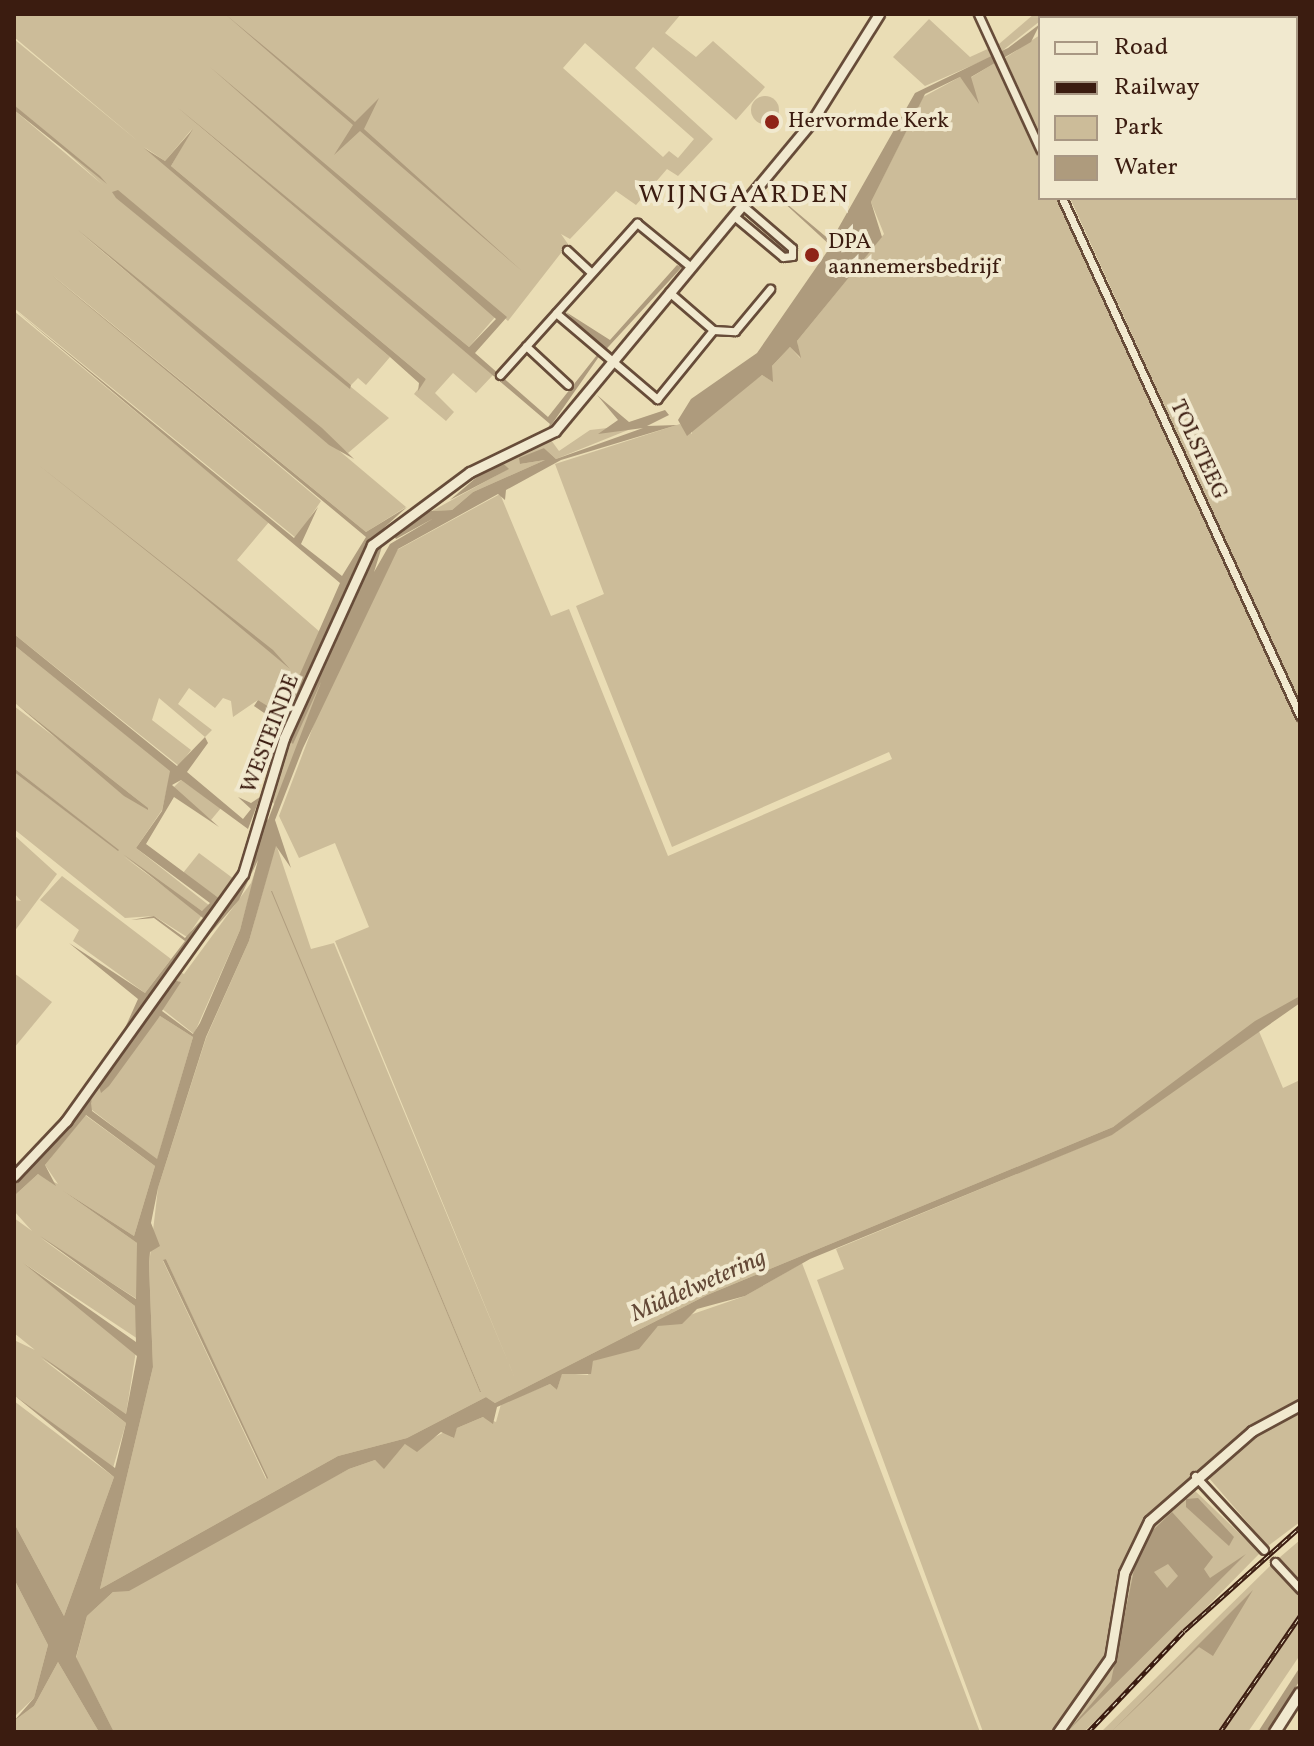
<!DOCTYPE html>
<style>
body{margin:0}
#map{position:relative;width:1314px;height:1746px;overflow:hidden;background:#eaddb5;font-family:Vollkorn,serif}
div>[style]{position:absolute}
.green>*{inset:0;background:#ccbc99}
.round{border-radius:50%}
.water>*{inset:0;background:#ae9b7d}
.minor-tunnel>*{height:7px;margin-top:-3.5px;transform-origin:0;background:repeating-linear-gradient(90deg,#c7b694 0 7px,transparent 0 10.5px)}
.roads{filter:drop-shadow(2px 0 #674c39) drop-shadow(-2px 0 #674c39) drop-shadow(0 2px #674c39) drop-shadow(0 -2px #674c39)}
.minor>*{height:7px;margin:-3.5px;padding:0 3.5px;transform-origin:3.5px;border-radius:3.5px;background:#f1e9cf}
.tertiary>*{height:9px;margin:-4.5px;padding:0 4.5px;transform-origin:4.5px;border-radius:4.5px;background:#f1e9cf}
.secondary>*{height:10px;margin:-5px;padding:0 5px;transform-origin:5px;border-radius:5px;background:#f1e9cf}
.rail>*{height:5px;margin-top:-2.5px;transform-origin:0;background:repeating-linear-gradient(90deg,#f1e9cf 0 6px,#3b1c10 0 12px);box-sizing:border-box;border-block:2px solid #3b1c10}
.dots>*{width:22px;height:22px;translate:-50% -50%;box-sizing:border-box;border:4px solid #f1e9cf;border-radius:50%}
span{translate:-50% -50%;white-space:nowrap;text-align:center;line-height:1.15;-webkit-text-stroke:8px #f1e9cf;paint-order:stroke}
.poi-label{font-size:22px;color:#3b1c10}
.left{translate:0 -50%;text-align:left}
.street-label{font-size:22px;color:#3b1c10}
.water-label{font-size:24px;color:#634836;font-style:italic}
.quarter-label{font-size:26px;color:#3b1c10;letter-spacing:2px}
.frame{position:absolute;inset:0;border:16px solid #3b1c10;pointer-events:none}
.legend{position:absolute;left:1038px;top:16px;width:260px;height:184px;box-sizing:border-box;background:#f1e9cf;border:2px solid #a89783;margin:0;padding:10px 14px;list-style:none;font-size:24px;color:#3b1c10}
.legend li{display:flex;align-items:center;gap:16px;height:40px}
.legend b{width:40px;border:2px solid #a89783}
</style>
<div id="map">
<div class="green">
<i style="clip-path:polygon(evenodd,14px 14px,681px 14px,665px 33px,696px 57px,713px 41px,765px 87px,736px 120px,653px 47px,635px 68px,713px 139px,678px 176px,667px 169px,636px 205px,616px 191px,570px 239px,561px 234px,568px 244px,508px 321px,211px 68px,503px 318px,496px 316px,469px 347px,192px 120px,493px 375px,476px 393px,453px 373px,435px 393px,454px 412px,446px 421px,414px 394px,426px 379px,171px 166px,192px 129px,165px 161px,144px 147px,390px 357px,366px 385px,358px 378px,351px 385px,112px 192px,389px 418px,348px 453px,78px 231px,406px 507px,366px 532px,51px 274px,321px 501px,296px 538px,14px 308px,14px 110px,103px 185px,14px 105px,14px 39px,139px 142px,14px 37px,14px 14px,585px 43px,694px 139px,678px 158px,669px 151px,663px 157px,563px 68px,585px 43px)"></i>
<i style="clip-path:polygon(1034px 14px,1049px 14px,1002px 51px,999px 44px)"></i>
<i style="clip-path:polygon(1061px 14px,1181px 14px,1183px 18px,1058px 18px)"></i>
<i style="clip-path:polygon(1224px 14px,1300px 14px,1300px 705px,1070px 198px,1296px 198px,1296px 18px,1216px 18px)"></i>
<i style="clip-path:polygon(929px 19px,970px 57px,992px 47px,996px 55px,925px 86px,893px 57px)"></i>
<i style="clip-path:polygon(1040px 35px,1040px 133px,1005px 58px)"></i>
<i style="clip-path:polygon(evenodd,998px 61px,1040px 159px,1040px 198px,1058px 198px,1300px 727px,1300px 996px,1113px 1127px,707px 1295px,495px 1403px,486px 1397px,407px 1438px,338px 1456px,100px 1589px,153px 1367px,149px 1265px,158px 1188px,206px 1038px,249px 941px,276px 844px,311px 949px,334px 943px,516px 1381px,335px 941px,369px 927px,335px 843px,299px 858px,279px 816px,319px 711px,397px 550px,500px 494px,551px 616px,569px 609px,668px 856px,892px 759px,889px 752px,672px 847px,576px 606px,604px 594px,555px 464px,680px 424px,692px 434px,692px 426px,762px 375px,772px 381px,772px 366px,790px 347px,800px 358px,797px 341px,884px 234px,871px 202px,923px 97px,960px 77px,977px 99px,970px 78px,998px 61px,318px 1003px,481px 1392px,480px 1391px,318px 1003px,998px 61px,166px 1259px,267px 1478px,266px 1479px,163px 1261px,166px 1259px)"></i>
<i class="round" style="left:751px;top:96px;width:28px;height:28px"></i>
<i style="clip-path:polygon(14px 311px,269px 522px,237px 560px,320px 632px,282px 716px,258px 700px,233px 717px,231px 701px,223px 698px,215px 708px,189px 688px,178px 704px,212px 730px,205px 737px,159px 698px,152px 720px,191px 750px,179px 766px,14px 634px)"></i>
<i style="clip-path:polygon(643px 424px,556px 459px,544px 448px,520px 464px,545px 460px,473px 492px,452px 510px,432px 511px,508px 469px,503px 462px,551px 440px,559px 451px,590px 430px)"></i>
<i style="clip-path:polygon(14px 645px,171px 771px,162px 810px,136px 848px,210px 906px,202px 911px,123px 856px,202px 915px,187px 937px,154px 916px,125px 918px,14px 829px,14px 772px,118px 850px,14px 768px,14px 706px,148px 808px,14px 702px)"></i>
<i style="clip-path:polygon(320px 682px,316px 700px,275px 805px,270px 798px,288px 741px)"></i>
<i style="clip-path:polygon(181px 780px,221px 808px,211px 820px,173px 788px)"></i>
<i style="clip-path:polygon(14px 835px,57px 874px,14px 932px,14px 900px,21px 901px,14px 893px)"></i>
<i style="clip-path:polygon(199px 853px,234px 879px,220px 899px,183px 873px)"></i>
<i style="clip-path:polygon(259px 860px,240px 930px,194px 1034px,161px 1008px,180px 979px,99px 1086px,160px 1016px,193px 1037px,157px 1160px,92px 1110px,92px 1102px,14px 1183px,178px 971px,184px 974px,251px 883px)"></i>
<i style="clip-path:polygon(62px 876px,171px 959px,145px 993px,73px 941px,79px 930px,40px 900px)"></i>
<i style="clip-path:polygon(14px 973px,52px 1002px,14px 1048px)"></i>
<i style="clip-path:polygon(1258px 1029px,1283px 1088px,1300px 1080px,1300px 1402px,1254px 1427px,1147px 1518px,1125px 1559px,1108px 1653px,1053px 1732px,983px 1732px,817px 1280px,844px 1269px,836px 1249px,1113px 1134px)"></i>
<i style="clip-path:polygon(85px 1115px,155px 1166px,134px 1236px,62px 1190px,137px 1243px,137px 1299px,41px 1238px,135px 1306px,138px 1339px,22px 1262px,136px 1351px,126px 1414px,41px 1358px,126px 1423px,113px 1468px,14px 1395px,14px 1340px,35px 1350px,14px 1333px,14px 1218px,32px 1231px,14px 1211px,14px 1196px,38px 1174px,58px 1184px,45px 1165px)"></i>
<i style="clip-path:polygon(802px 1263px,980px 1732px,114px 1732px,76px 1658px,87px 1616px,113px 1592px,349px 1469px,375px 1460px,384px 1468px,405px 1444px,420px 1445px,448px 1430px,453px 1438px,457px 1428px,483px 1417px,496px 1422px,501px 1404px,550px 1384px,557px 1390px,562px 1373px,588px 1375px,593px 1361px,638px 1344px,658px 1326px,745px 1296px)"></i>
<i style="clip-path:polygon(14px 1401px,114px 1477px,64px 1616px,14px 1523px)"></i>
<i style="clip-path:polygon(1300px 1409px,1300px 1522px,1268px 1546px,1208px 1477px,1257px 1433px)"></i>
<i style="clip-path:polygon(1192px 1488px,1260px 1553px,1084px 1732px,1062px 1732px,1110px 1667px,1128px 1573px,1150px 1526px)"></i>
<i style="clip-path:polygon(1300px 1540px,1300px 1582px,1279px 1558px)"></i>
<i style="clip-path:polygon(1271px 1565px,1300px 1596px,1300px 1655px,1248px 1732px,1101px 1732px)"></i>
<i style="clip-path:polygon(14px 1579px,48px 1645px,34px 1698px,14px 1717px)"></i>
<i style="clip-path:polygon(58px 1662px,99px 1732px,14px 1732px,14px 1721px,34px 1706px)"></i>
</div>
<div class="water">
<i style="clip-path:polygon(225px 14px,355px 122px,379px 98px,364px 129px,522px 271px,360px 131px,334px 155px,353px 125px)"></i>
<i style="clip-path:polygon(1040px 24px,1031px 42px,971px 77px,979px 104px,960px 77px,925px 94px,871px 202px,882px 237px,797px 341px,801px 358px,790px 347px,772px 366px,773px 382px,762px 375px,687px 436px,678px 420px,691px 399px,757px 353px,831px 246px,768px 188px,831px 241px,915px 93px,1008px 48px)"></i>
<i style="clip-path:polygon(210px 67px,507px 317px,475px 353px,548px 417px,601px 350px,566px 312px,610px 340px,677px 265px,682px 267px,598px 358px,545px 434px,550px 424px,177px 107px,469px 347px,496px 319px)"></i>
<i style="clip-path:polygon(14px 105px,100px 176px,107px 184px,14px 110px)"></i>
<i style="clip-path:polygon(193px 129px,171px 166px,426px 379px,418px 391px,419px 383px,390px 357px,144px 148px,165px 161px)"></i>
<i style="clip-path:polygon(118px 190px,351px 385px,350px 389px,116px 198px,112px 192px)"></i>
<i style="clip-path:polygon(78px 230px,322px 428px,354px 459px,329px 445px)"></i>
<i style="clip-path:polygon(50px 274px,366px 532px,407px 507px,366px 544px,283px 726px,254px 706px,258px 700px,282px 715px,340px 583px,14px 309px,294px 538px,318px 507px,301px 544px,342px 576px,366px 537px)"></i>
<i style="clip-path:polygon(597px 395px,629px 422px,665px 410px,669px 415px,647px 426px,677px 425px,561px 460px,506px 490px,505px 500px,498px 494px,398px 549px,303px 748px,275px 820px,291px 868px,276px 846px,249px 941px,206px 1037px,158px 1188px,151px 1223px,160px 1246px,150px 1252px,149px 1265px,153px 1367px,100px 1589px,338px 1456px,407px 1438px,486px 1397px,495px 1403px,707px 1295px,1113px 1127px,1255px 1021px,1300px 996px,1300px 1003px,1112px 1135px,810px 1259px,745px 1296px,697px 1309px,682px 1324px,658px 1326px,639px 1349px,593px 1361px,591px 1374px,562px 1374px,557px 1390px,550px 1384px,497px 1407px,493px 1424px,483px 1417px,457px 1428px,454px 1438px,441px 1432px,417px 1452px,405px 1444px,384px 1469px,375px 1460px,349px 1469px,129px 1591px,113px 1592px,87px 1616px,76px 1657px,114px 1732px,99px 1732px,58px 1662px,34px 1706px,14px 1721px,34px 1698px,48px 1645px,14px 1579px,14px 1523px,64px 1616px,114px 1477px,14px 1395px,115px 1468px,126px 1423px,41px 1356px,126px 1414px,137px 1356px,22px 1262px,136px 1342px,135px 1306px,40px 1236px,136px 1299px,137px 1243px,62px 1190px,134px 1236px,155px 1166px,86px 1115px,45px 1165px,56px 1186px,38px 1174px,14px 1196px,14px 1183px,91px 1095px,92px 1111px,157px 1159px,193px 1037px,160px 1016px,109px 1086px,101px 1093px,99px 1086px,172px 980px,181px 982px,162px 1011px,193px 1034px,200px 1023px,240px 930px,258px 860px,239px 900px,184px 964px,250px 876px,264px 815px,268px 820px,321px 682px,293px 744px,288px 739px,375px 549px,385px 537px,374px 572px,390px 544px,434px 518px,396px 539px,391px 532px,431px 511px,452px 510px,473px 492px,545px 460px,520px 464px,519px 458px,544px 448px,556px 459px,643px 428px,598px 434px,618px 420px)"></i>
<i style="clip-path:polygon(36px 463px,273px 650px,290px 669px,188px 584px)"></i>
<i style="clip-path:polygon(504px 464px,509px 469px,450px 500px,484px 471px)"></i>
<i style="clip-path:polygon(14px 634px,177px 766px,205px 737px,208px 743px,187px 772px,243px 819px,251px 809px,238px 797px,251px 803px,260px 797px,248px 829px,181px 780px,172px 785px,219px 827px,174px 797px,146px 844px,220px 899px,125px 1028px,138px 999px,69px 943px,145px 993px,185px 941px,154px 918px,131px 920px,154px 916px,185px 938px,203px 918px,123px 854px,202px 911px,210px 903px,136px 848px,162px 811px,170px 771px,14px 645px)"></i>
<i style="clip-path:polygon(14px 702px,148px 808px,148px 810px,124px 796px)"></i>
<i style="clip-path:polygon(14px 768px,119px 850px,118px 851px,14px 772px)"></i>
<i style="clip-path:polygon(271px 891px,272px 891px,481px 1392px,480px 1392px)"></i>
<i style="clip-path:polygon(166px 1259px,268px 1478px,267px 1479px,163px 1260px)"></i>
<i style="clip-path:polygon(1198px 1498px,1234px 1537px,1229px 1546px,1186px 1507px,1186px 1499px)"></i>
<i style="clip-path:polygon(evenodd,1172px 1512px,1213px 1557px,1204px 1569px,1210px 1578px,1246px 1554px,1067px 1732px,1111px 1681px,1135px 1565px,1150px 1533px,1172px 1512px,1168px 1564px,1178px 1576px,1167px 1588px,1154px 1572px,1168px 1564px)"></i>
<i style="clip-path:polygon(1253px 1590px,1213px 1656px,1199px 1647px,1111px 1732px)"></i>
<i style="clip-path:polygon(1300px 1667px,1300px 1680px,1268px 1732px,1258px 1732px)"></i>
</div>
<div class="minor-tunnel">
<i style="left:1264px;top:1550px;width:16px;rotate:47deg"></i>
</div>
<div class="roads">
<div class="minor">
<i style="left:978px;top:14px;width:149px;rotate:65.3deg"></i>
<i style="left:1062px;top:198px;width:570px;rotate:65.32deg"></i>
<i style="left:734px;top:216px;width:64px;rotate:39.9deg"></i>
<i style="left:783px;top:257px;width:9px;rotate:-6deg"></i>
<i style="left:792px;top:256px;width:8px;rotate:-90deg"></i>
<i style="left:792px;top:248px;width:66px;rotate:-139.3deg"></i>
<i style="left:567px;top:250px;width:33px;rotate:43deg"></i>
<i style="left:669px;top:292px;width:58px;rotate:40.8deg"></i>
<i style="left:713px;top:330px;width:22px;rotate:3deg"></i>
<i style="left:735px;top:331px;width:55px;rotate:-50.2deg"></i>
<i style="left:556px;top:313px;width:133px;rotate:40.4deg"></i>
<i style="left:657px;top:399px;width:89px;rotate:-50.9deg"></i>
<i style="left:526px;top:346px;width:57px;rotate:42.9deg"></i>
<i style="left:500px;top:375px;width:205px;rotate:-48deg"></i>
<i style="left:637px;top:223px;width:70px;rotate:39.2deg"></i>
<i style="left:1195px;top:1476px;width:101px;rotate:47deg"></i>
<i style="left:1275px;top:1562px;width:37px;rotate:47deg"></i>
</div>
<div class="tertiary">
<i style="left:14px;top:1176px;width:76px;rotate:-46.6deg"></i>
<i style="left:66px;top:1121px;width:304px;rotate:-54.4deg"></i>
<i style="left:243px;top:874px;width:142px;rotate:-73.2deg"></i>
<i style="left:284px;top:738px;width:212px;rotate:-65.5deg"></i>
<i style="left:372px;top:545px;width:122px;rotate:-36.7deg"></i>
<i style="left:470px;top:472px;width:94px;rotate:-25.8deg"></i>
<i style="left:555px;top:431px;width:403px;rotate:-50.3deg"></i>
<i style="left:812px;top:121px;width:126px;rotate:-57.9deg"></i>
<i style="left:1058px;top:1732px;width:90px;rotate:-54.9deg"></i>
<i style="left:1110px;top:1658px;width:86px;rotate:-80.6deg"></i>
<i style="left:1124px;top:1573px;width:58px;rotate:-64.3deg"></i>
<i style="left:1149px;top:1521px;width:137px;rotate:-41.1deg"></i>
<i style="left:1252px;top:1431px;width:55px;rotate:-28.4deg"></i>
</div>
<div class="secondary">
<i style="left:1275px;top:1732px;width:46px;rotate:-57.3deg"></i>
</div>
</div>
<div class="rail">
<i style="left:1088px;top:1732px;width:139px;rotate:-46.5deg"></i>
<i style="left:1184px;top:1631px;width:156px;rotate:-41.9deg"></i>
<i style="left:1220px;top:1732px;width:141px;rotate:-55.4deg"></i>
</div>
<div class="dots">
<i style="left:772px;top:122px;background:#8f2418"></i>
<i style="left:812px;top:255px;background:#8f2418"></i>
</div>
<div class="poi-label">
<span class="left" style="left:788px;top:122px">Hervormde Kerk</span>
<span class="left" style="left:828px;top:255px">DPA<br>aannemersbedrijf</span>
</div>
<div class="street-label">
<span style="left:1198px;top:450px;rotate:65deg">TOLSTEEG</span>
<span style="left:271px;top:734px;rotate:-69deg">WESTEINDE</span>
</div>
<div class="water-label">
<span style="left:699px;top:1287px;rotate:-24deg">Middelwetering</span>
</div>
<div class="quarter-label">
<span style="left:744px;top:196px">WIJNGAARDEN</span>
</div>
<div class="frame"></div>
<ul class="legend">
<li><b style="height:10px;background:#f1e9cf"></b>Road</li>
<li><b style="height:10px;background:#3b1c10"></b>Railway</li>
<li><b style="height:22px;background:#ccbc99"></b>Park</li>
<li><b style="height:22px;background:#ae9b7d"></b>Water</li>
</ul>
</div>
